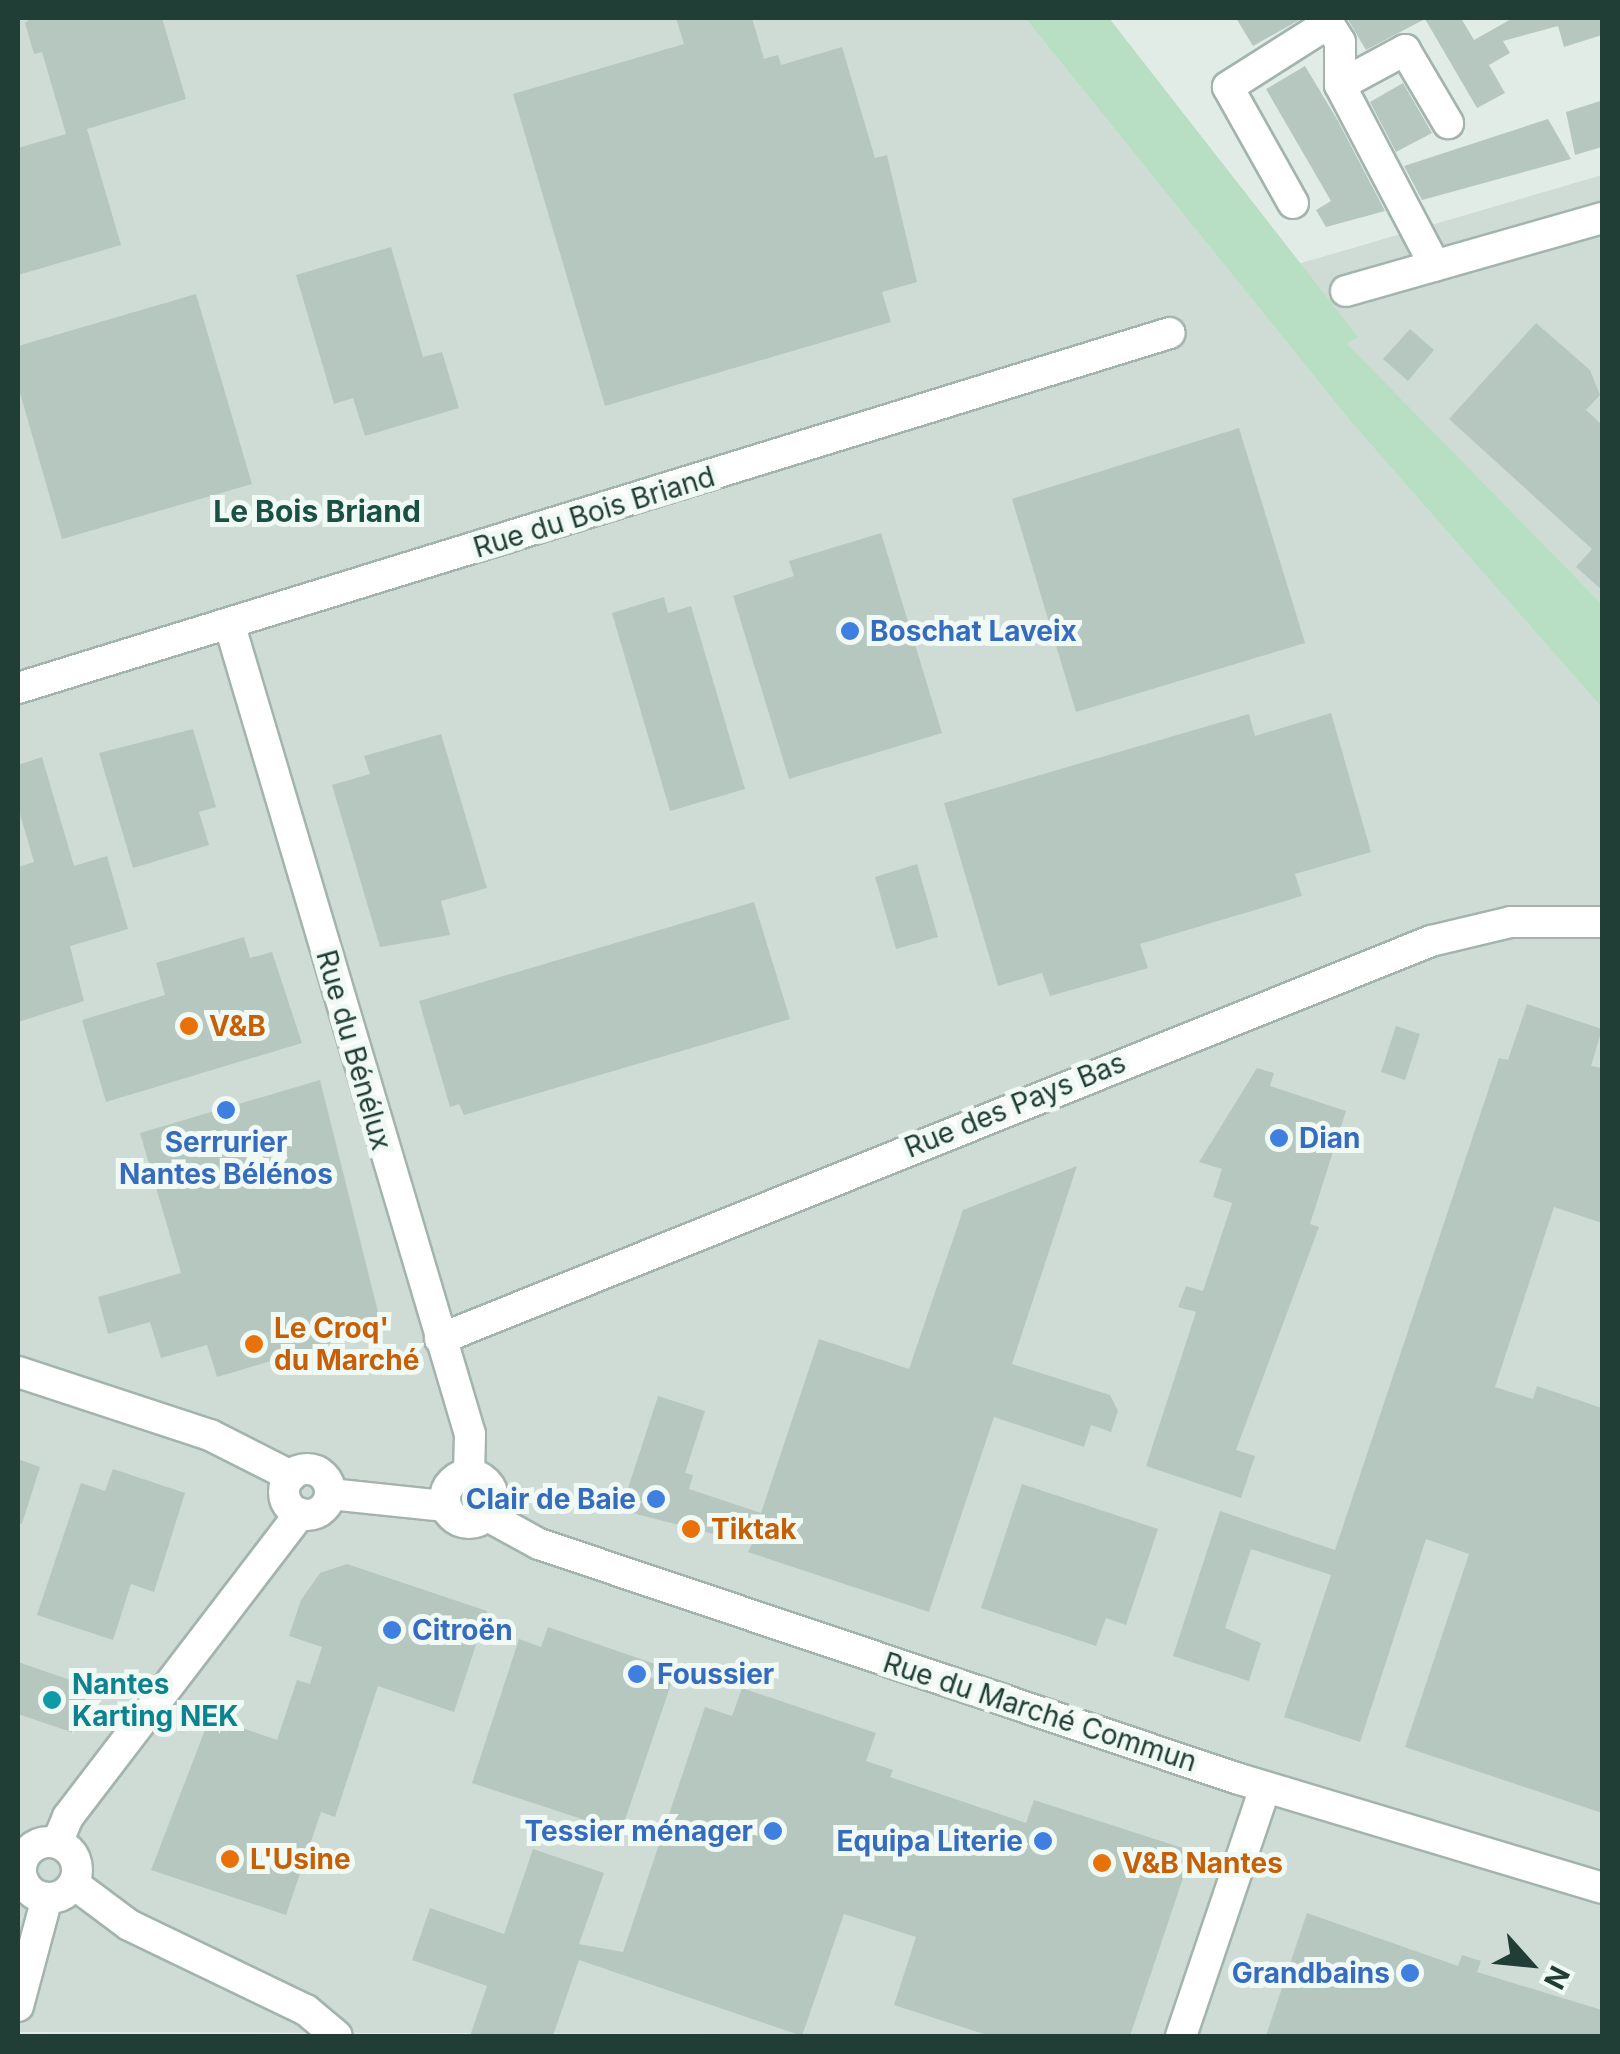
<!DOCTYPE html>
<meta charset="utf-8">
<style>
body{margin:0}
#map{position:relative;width:1620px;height:2054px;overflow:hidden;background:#e1ece7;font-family:Inter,sans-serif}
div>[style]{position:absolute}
.built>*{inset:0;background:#cfdcd6}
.green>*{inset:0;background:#b8dfc3}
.building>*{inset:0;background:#b6c7c0}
.roads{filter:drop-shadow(2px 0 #a3b4ae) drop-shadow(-2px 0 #a3b4ae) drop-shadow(0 2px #a3b4ae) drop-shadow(0 -2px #a3b4ae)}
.street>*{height:30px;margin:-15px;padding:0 15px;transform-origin:15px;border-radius:15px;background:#fff}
.street>.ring{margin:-15px;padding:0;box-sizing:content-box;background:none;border:30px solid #fff;border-radius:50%}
.dots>*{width:28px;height:28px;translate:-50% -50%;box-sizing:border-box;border:5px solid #f1f9f5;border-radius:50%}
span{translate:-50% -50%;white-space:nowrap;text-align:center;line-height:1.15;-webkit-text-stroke:10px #f1f9f5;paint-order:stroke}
.street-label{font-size:28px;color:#203e36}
.shop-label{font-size:28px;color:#366cbe;font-weight:700}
.left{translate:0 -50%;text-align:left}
.right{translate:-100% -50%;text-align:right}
.food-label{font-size:28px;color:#c56008;font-weight:700}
.culture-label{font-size:28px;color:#0d838f;font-weight:700}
.neighbourhood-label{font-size:30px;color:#1b5145;font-weight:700}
.frame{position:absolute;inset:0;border:20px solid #203e36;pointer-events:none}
.north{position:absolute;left:1480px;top:1914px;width:100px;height:100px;-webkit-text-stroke:8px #f1f9f5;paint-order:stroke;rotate:117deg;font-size:28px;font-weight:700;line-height:40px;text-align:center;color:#203e36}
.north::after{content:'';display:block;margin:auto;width:35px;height:45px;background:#203e36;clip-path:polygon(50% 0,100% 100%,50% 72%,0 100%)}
</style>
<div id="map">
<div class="built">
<i style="clip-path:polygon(18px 18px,1025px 18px,1351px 422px,1602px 708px,1602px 2036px,18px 2032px)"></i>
<i style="clip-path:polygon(1602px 175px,1602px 604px,1346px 344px,1357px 336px,1298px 264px)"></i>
</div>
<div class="green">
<i style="clip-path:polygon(1025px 18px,1109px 18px,1358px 337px,1347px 344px,1602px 604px,1602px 708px,1351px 422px)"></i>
</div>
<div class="building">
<i style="clip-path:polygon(32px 18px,162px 18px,186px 99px,87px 129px,121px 245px,18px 275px,18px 148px,66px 134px,42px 52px,34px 54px,25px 23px)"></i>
<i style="clip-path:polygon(676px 18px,752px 18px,764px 59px,778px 55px,781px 65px,842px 47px,875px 158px,887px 155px,917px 282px,882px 292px,891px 322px,605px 406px,513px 94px,684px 44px)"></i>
<i style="clip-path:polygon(1236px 18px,1303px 18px,1253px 46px)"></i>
<i style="clip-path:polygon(1347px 18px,1461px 18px,1474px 40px,1513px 18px,1602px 18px,1602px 35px,1564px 47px,1558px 26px,1503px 41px,1510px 53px,1489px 65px,1505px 93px,1477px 108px,1425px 19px,1366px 50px)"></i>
<i style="clip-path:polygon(1305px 66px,1338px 121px,1385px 211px,1326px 227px,1316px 210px,1331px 201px,1266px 89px)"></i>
<i style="clip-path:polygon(1403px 83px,1432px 133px,1396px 152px,1370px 102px)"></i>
<i style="clip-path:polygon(1600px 101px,1602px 147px,1575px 155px,1566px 112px)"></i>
<i style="clip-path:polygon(1548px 119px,1571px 159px,1422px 200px,1404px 166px)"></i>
<i style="clip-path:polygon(391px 247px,423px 357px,442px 352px,459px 408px,365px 436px,353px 398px,334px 404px,296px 275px)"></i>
<i style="clip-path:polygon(196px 294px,252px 484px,62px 539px,18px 386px,18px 346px)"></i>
<i style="clip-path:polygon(1536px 323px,1590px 370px,1600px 395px,1586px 410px,1602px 425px,1602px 590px,1576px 567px,1592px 549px,1449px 419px)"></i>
<i style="clip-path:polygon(1410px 329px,1434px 350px,1408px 381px,1383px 359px)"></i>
<i style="clip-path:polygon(1239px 428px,1305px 643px,1076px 712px,1012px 499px)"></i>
<i style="clip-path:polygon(881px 533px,942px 733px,789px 779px,733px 596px,794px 576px,789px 561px)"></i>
<i style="clip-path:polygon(664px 597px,668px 613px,691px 606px,745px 789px,670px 811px,612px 613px)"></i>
<i style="clip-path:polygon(1331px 713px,1371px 852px,1295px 874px,1302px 896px,1140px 944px,1148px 968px,1050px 996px,1042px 973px,998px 986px,944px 803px,1249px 714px,1255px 736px)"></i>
<i style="clip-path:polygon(193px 729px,216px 807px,199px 812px,209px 845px,133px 868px,99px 753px)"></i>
<i style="clip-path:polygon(441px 734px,487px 888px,441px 901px,450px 935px,380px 947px,332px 785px,370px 774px,364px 756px)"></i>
<i style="clip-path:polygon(42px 757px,74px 866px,107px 856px,128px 929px,70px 946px,84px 1001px,18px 1022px,18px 867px,34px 862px,18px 807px,18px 765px)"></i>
<i style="clip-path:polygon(917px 864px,938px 937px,896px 949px,875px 877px)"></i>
<i style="clip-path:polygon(754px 902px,790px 1019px,464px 1115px,459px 1104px,450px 1107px,419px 1001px)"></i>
<i style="clip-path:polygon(244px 937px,250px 958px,272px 952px,302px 1043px,106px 1102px,82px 1020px,165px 995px,156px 963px)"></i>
<i style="clip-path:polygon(1527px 1004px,1602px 1029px,1591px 1066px,1602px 1068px,1602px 1223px,1554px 1207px,1495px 1387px,1533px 1399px,1537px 1386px,1602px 1408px,1602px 1813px,1405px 1747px,1469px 1554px,1426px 1539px,1360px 1742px,1284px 1717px,1331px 1575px,1251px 1549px,1225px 1628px,1261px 1643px,1249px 1681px,1173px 1656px,1220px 1511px,1335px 1550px,1499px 1058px,1508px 1060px)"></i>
<i style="clip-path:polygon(1396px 1026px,1420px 1034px,1405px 1080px,1381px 1072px)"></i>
<i style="clip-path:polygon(1257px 1068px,1274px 1073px,1270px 1086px,1346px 1111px,1310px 1224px,1319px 1227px,1236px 1450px,1255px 1456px,1241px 1498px,1146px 1466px,1196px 1312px,1178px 1307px,1186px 1286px,1203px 1291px,1232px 1203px,1213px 1197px,1222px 1169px,1199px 1162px)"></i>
<i style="clip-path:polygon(320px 1080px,382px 1328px,217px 1377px,207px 1345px,161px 1358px,150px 1322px,108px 1334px,98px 1297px,181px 1273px,140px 1133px)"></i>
<i style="clip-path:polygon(1077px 1166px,1012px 1364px,1110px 1395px,1118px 1411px,1111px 1432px,1091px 1425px,1084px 1447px,994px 1417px,929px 1612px,748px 1552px,752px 1544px,621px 1510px,658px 1396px,705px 1411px,685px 1473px,693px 1475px,689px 1489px,761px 1513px,819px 1339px,909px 1369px,963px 1210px)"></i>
<i style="clip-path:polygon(18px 1459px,40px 1467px,22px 1524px,18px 1523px)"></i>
<i style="clip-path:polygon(113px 1469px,185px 1493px,154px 1592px,131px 1584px,113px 1640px,37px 1615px,81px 1483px,105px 1491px)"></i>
<i style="clip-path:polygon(1022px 1484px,1158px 1529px,1126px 1625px,1106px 1618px,1096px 1646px,981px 1608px)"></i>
<i style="clip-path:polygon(347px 1564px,487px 1611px,454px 1712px,378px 1686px,335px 1817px,321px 1812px,286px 1915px,151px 1870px,210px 1717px,277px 1740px,297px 1680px,310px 1684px,322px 1647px,289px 1636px,301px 1600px,320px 1573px)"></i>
<i style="clip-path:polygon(548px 1627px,655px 1664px,650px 1677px,671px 1684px,621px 1832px,472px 1783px,519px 1639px,541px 1647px)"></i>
<i style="clip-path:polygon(18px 1662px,91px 1687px,74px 1733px,18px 1714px)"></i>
<i style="clip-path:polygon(742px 1688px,876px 1733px,866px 1761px,893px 1770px,890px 1777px,1026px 1823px,1034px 1800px,1192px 1851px,1130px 2036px,990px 2036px,894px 2005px,916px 1937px,844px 1914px,802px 2036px,579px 1960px,553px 2036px,470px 2036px,487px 1986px,412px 1960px,430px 1908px,504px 1934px,533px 1849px,604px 1873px,579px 1944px,623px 1952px,705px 1707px,732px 1716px)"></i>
<i style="clip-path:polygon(1307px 1913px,1458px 1966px,1462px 1955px,1481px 1961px,1477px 1972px,1602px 2010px,1602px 2036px,1266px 2036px)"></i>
</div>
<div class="roads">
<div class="street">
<i style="left:1325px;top:18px;width:28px;rotate:58deg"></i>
<i style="left:1340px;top:42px;width:43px;rotate:90deg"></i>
<i style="left:1340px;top:85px;width:204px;rotate:62.3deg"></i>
<i style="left:1340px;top:85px;width:74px;rotate:-28.3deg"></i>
<i style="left:1405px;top:50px;width:85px;rotate:59.5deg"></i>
<i style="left:1293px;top:203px;width:133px;rotate:-119.3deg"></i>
<i style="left:1228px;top:87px;width:120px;rotate:-32.4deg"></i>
<i style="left:1346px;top:291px;width:266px;rotate:-15.9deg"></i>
<i style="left:230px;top:626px;width:843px;rotate:73.46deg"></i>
<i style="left:470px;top:1434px;width:41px;rotate:91.4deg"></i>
<i style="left:18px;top:688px;width:1205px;rotate:-17.13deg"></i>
<i style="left:440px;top:1339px;width:1068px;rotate:-21.88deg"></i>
<i style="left:1431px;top:941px;width:82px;rotate:-13.4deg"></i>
<i style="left:1511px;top:922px;width:91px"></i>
<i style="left:18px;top:1372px;width:202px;rotate:18.2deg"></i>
<i style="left:210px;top:1435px;width:91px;rotate:26.8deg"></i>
<i class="ring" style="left:284px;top:1469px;width:16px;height:16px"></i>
<i class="ring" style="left:445px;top:1475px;width:18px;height:18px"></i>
<i style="left:330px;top:1494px;width:116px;rotate:6deg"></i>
<i style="left:486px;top:1515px;width:60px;rotate:28.7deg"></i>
<i style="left:539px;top:1544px;width:738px;rotate:18.56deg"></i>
<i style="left:1239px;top:1779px;width:379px;rotate:16.7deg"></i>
<i class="ring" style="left:21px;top:1842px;width:26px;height:26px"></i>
<i style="left:57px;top:1843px;width:28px;rotate:-67deg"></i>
<i style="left:68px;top:1817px;width:382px;rotate:-52.6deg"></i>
<i style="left:74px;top:1884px;width:69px;rotate:36.7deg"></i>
<i style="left:129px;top:1925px;width:196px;rotate:25.7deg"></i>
<i style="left:306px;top:2010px;width:40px;rotate:40deg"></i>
<i style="left:18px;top:2006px;width:112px;rotate:-75deg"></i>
<i style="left:1181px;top:2036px;width:262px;rotate:-71.3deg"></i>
</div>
</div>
<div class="dots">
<i style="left:850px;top:631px;background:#3f7fe0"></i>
<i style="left:189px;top:1026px;background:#e8710a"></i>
<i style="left:226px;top:1110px;background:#3f7fe0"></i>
<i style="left:1279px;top:1138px;background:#3f7fe0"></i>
<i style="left:254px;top:1344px;background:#e8710a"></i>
<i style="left:656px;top:1499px;background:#3f7fe0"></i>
<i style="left:691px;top:1529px;background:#e8710a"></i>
<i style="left:392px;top:1630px;background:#3f7fe0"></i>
<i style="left:637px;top:1674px;background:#3f7fe0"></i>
<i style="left:52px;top:1700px;background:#0f9aa8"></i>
<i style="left:773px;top:1831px;background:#3f7fe0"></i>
<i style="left:1043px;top:1841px;background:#3f7fe0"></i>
<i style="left:230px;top:1859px;background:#e8710a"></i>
<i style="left:1102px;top:1863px;background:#e8710a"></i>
<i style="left:1410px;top:1973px;background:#3f7fe0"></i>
</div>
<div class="street-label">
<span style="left:594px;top:512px;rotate:-17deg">Rue du Bois Briand</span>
<span style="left:354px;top:1050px;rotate:74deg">Rue du Bénélux</span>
<span style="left:1015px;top:1105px;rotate:-22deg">Rue des Pays Bas</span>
<span style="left:1040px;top:1712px;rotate:18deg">Rue du Marché Commun</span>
</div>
<div class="shop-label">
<span class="left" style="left:870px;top:631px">Boschat Laveix</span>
<span class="left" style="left:1299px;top:1138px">Dian</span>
<span style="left:226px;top:1158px">Serrurier<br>Nantes Bélénos</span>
<span class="right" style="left:636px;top:1499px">Clair de Baie</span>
<span class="left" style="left:412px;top:1630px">Citroën</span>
<span class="left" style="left:657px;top:1674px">Foussier</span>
<span class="right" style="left:753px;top:1831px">Tessier ménager</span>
<span class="right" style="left:1023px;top:1841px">Equipa Literie</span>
<span class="right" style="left:1390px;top:1973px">Grandbains</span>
</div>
<div class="food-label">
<span class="left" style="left:209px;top:1026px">V&amp;B</span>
<span class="left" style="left:274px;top:1344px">Le Croq'<br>du Marché</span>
<span class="left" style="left:711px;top:1529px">Tiktak</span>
<span class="left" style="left:250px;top:1859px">L'Usine</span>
<span class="left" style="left:1122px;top:1863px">V&amp;B Nantes</span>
</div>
<div class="culture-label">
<span class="left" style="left:72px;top:1700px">Nantes<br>Karting NEK</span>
</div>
<div class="neighbourhood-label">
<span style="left:317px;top:511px">Le Bois Briand</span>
</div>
<div class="frame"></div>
<div class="north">N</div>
</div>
